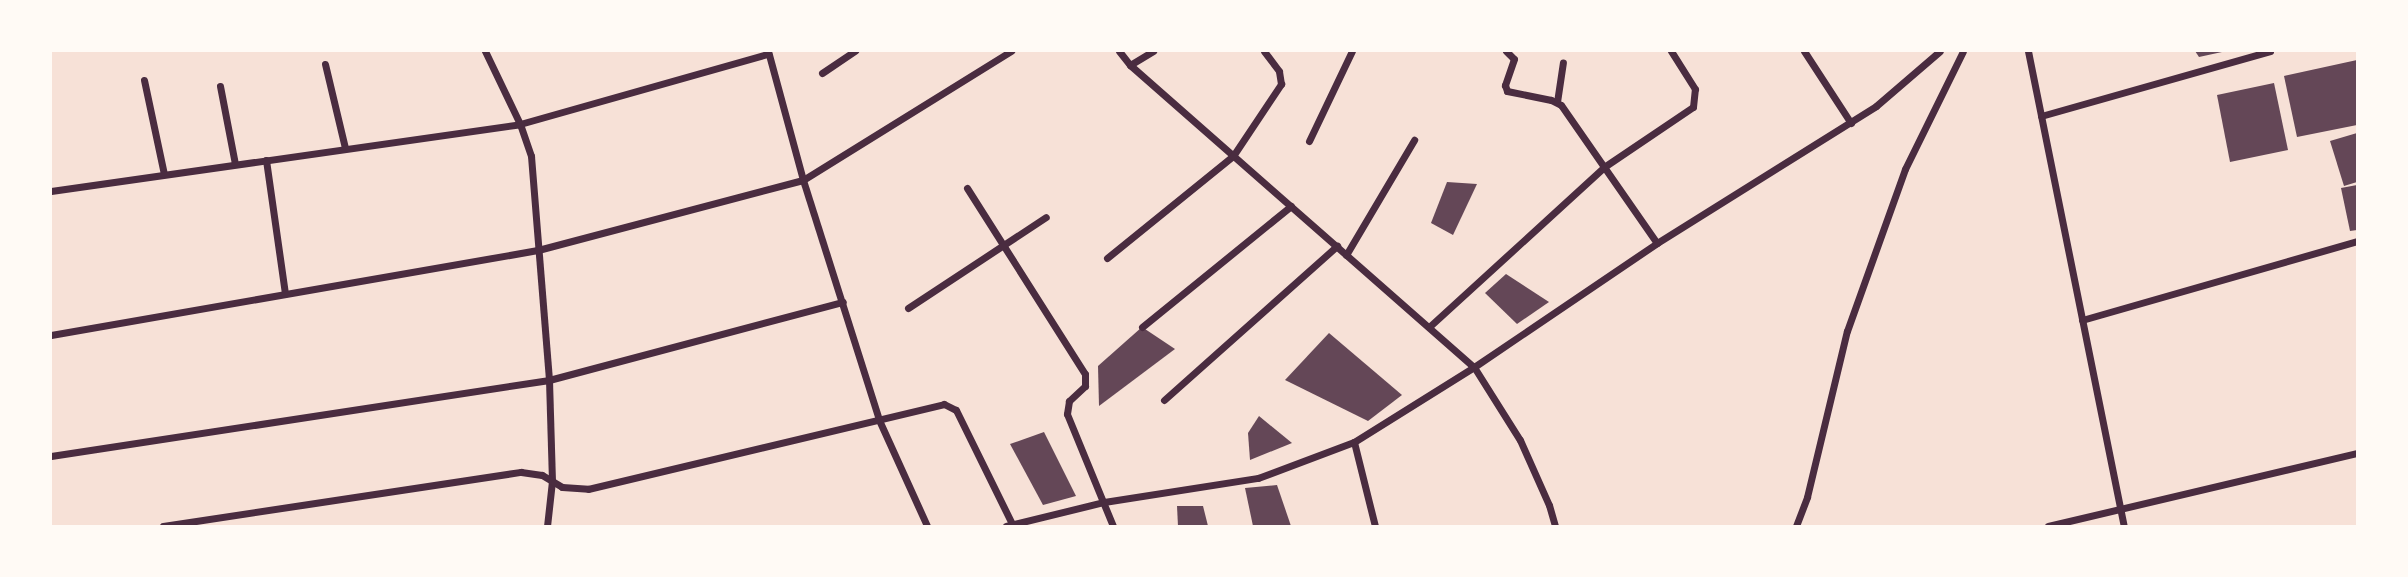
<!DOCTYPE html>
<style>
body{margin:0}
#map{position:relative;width:2408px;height:577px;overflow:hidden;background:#f7e1d7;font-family:Raleway,sans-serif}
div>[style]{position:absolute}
.building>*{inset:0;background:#644757}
.minor>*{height:7px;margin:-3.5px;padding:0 3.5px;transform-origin:3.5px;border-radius:3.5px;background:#4a2c40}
span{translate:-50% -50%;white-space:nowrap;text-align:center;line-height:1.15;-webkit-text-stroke:7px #fffaf5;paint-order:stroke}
.frame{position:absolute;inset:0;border:52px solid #fffaf5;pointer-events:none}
</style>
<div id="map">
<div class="building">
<i style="clip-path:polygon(2195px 51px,2222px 51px,2222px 52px,2199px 57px)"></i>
<i style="clip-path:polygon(2357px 60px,2357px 125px,2297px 137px,2284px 76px)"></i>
<i style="clip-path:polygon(2274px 83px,2288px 150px,2230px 162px,2217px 95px)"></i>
<i style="clip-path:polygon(2357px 133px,2357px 182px,2344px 186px,2330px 141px)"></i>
<i style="clip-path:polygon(1447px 182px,1477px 184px,1453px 235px,1431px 223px)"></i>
<i style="clip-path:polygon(2357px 185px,2357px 230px,2350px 231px,2341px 188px)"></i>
<i style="clip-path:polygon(1506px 274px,1549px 302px,1517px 324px,1485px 293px)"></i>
<i style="clip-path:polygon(1142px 327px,1175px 349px,1099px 406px,1098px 366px)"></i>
<i style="clip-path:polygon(1329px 333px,1402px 395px,1368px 421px,1285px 380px)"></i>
<i style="clip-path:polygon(1259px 416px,1292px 443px,1250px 460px,1248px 433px)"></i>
<i style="clip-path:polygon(1044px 432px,1076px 496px,1043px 505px,1010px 444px)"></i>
<i style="clip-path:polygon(1277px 485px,1291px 526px,1253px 526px,1245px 488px)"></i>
<i style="clip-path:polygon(1177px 506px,1203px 506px,1208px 526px,1178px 526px)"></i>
</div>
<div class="minor">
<i style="left:485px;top:51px;width:81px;rotate:64.4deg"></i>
<i style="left:520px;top:124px;width:34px;rotate:71deg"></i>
<i style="left:531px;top:156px;width:225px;rotate:85.4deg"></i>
<i style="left:549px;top:380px;width:101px;rotate:88.3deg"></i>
<i style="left:552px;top:481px;width:45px;rotate:96.3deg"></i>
<i style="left:768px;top:51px;width:134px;rotate:74.8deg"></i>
<i style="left:803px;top:180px;width:252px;rotate:72.4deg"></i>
<i style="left:879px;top:420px;width:116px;rotate:65.6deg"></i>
<i style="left:1119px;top:51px;width:18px;rotate:52deg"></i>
<i style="left:1130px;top:65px;width:458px;rotate:41.3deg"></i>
<i style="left:1474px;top:367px;width:86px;rotate:57.8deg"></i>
<i style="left:1520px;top:440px;width:71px;rotate:66deg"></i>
<i style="left:1549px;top:505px;width:22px;rotate:74deg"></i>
<i style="left:1506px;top:51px;width:11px;rotate:45deg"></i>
<i style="left:1514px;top:59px;width:28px;rotate:109deg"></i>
<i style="left:1505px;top:85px;width:6px;rotate:72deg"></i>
<i style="left:1507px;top:91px;width:45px;rotate:11.6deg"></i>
<i style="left:1551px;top:100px;width:11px;rotate:27deg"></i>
<i style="left:1561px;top:105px;width:168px;rotate:55.2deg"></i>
<i style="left:1804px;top:51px;width:86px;rotate:56.9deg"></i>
<i style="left:2028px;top:51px;width:485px;rotate:78.6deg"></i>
<i style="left:325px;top:64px;width:86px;rotate:76.6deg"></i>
<i style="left:1130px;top:65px;width:27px;rotate:-31deg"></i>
<i style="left:822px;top:73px;width:40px;rotate:-34deg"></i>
<i style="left:144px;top:80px;width:96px;rotate:78deg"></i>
<i style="left:220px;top:86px;width:79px;rotate:79.1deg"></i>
<i style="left:1557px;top:102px;width:40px;rotate:-81.5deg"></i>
<i style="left:2041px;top:116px;width:238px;rotate:-15.8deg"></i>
<i style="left:1309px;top:141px;width:100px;rotate:-64.5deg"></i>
<i style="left:266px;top:160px;width:135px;rotate:81.9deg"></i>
<i style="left:967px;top:188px;width:220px;rotate:57.6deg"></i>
<i style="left:1085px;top:374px;width:12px;rotate:90deg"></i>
<i style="left:1085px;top:386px;width:22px;rotate:137deg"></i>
<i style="left:1069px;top:401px;width:13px;rotate:99deg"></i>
<i style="left:1067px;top:414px;width:121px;rotate:67.7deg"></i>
<i style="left:51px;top:191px;width:474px;rotate:-8.1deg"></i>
<i style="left:520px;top:124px;width:258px;rotate:-15.8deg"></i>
<i style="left:1346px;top:255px;width:134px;rotate:-59.4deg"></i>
<i style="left:1107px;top:258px;width:162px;rotate:-39deg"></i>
<i style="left:1233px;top:156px;width:87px;rotate:-56.3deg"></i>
<i style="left:1281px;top:84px;width:13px;rotate:-99deg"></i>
<i style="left:1279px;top:71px;width:25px;rotate:-127deg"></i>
<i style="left:908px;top:308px;width:165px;rotate:-33.4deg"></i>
<i style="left:2082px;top:320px;width:286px;rotate:-16deg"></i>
<i style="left:1142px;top:327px;width:192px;rotate:-39.1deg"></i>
<i style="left:1429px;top:327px;width:237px;rotate:-42.4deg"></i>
<i style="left:1604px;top:167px;width:107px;rotate:-34deg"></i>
<i style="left:1693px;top:107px;width:18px;rotate:-84deg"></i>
<i style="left:1695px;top:89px;width:45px;rotate:-122.3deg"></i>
<i style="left:51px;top:335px;width:494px;rotate:-9.9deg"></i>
<i style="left:538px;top:250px;width:274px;rotate:-14.8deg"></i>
<i style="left:803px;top:180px;width:245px;rotate:-31.8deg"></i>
<i style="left:1164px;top:400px;width:232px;rotate:-41.7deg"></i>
<i style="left:1354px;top:442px;width:87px;rotate:76deg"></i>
<i style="left:51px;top:456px;width:504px;rotate:-8.68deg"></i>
<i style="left:549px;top:380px;width:304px;rotate:-14.9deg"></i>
<i style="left:163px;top:526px;width:362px;rotate:-8.6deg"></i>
<i style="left:521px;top:472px;width:21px;rotate:8deg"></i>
<i style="left:542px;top:475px;width:23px;rotate:31deg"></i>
<i style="left:562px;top:487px;width:26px;rotate:4deg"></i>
<i style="left:588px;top:489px;width:366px;rotate:-13.4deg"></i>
<i style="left:944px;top:404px;width:13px;rotate:27deg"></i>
<i style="left:956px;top:410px;width:129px;rotate:63.8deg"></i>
<i style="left:1006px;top:526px;width:101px;rotate:-13.8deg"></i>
<i style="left:1104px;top:502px;width:156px;rotate:-8.9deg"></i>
<i style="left:1258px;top:478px;width:103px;rotate:-20.6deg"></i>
<i style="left:1354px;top:442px;width:142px;rotate:-32deg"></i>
<i style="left:1474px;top:367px;width:221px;rotate:-34.1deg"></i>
<i style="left:1657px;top:243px;width:258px;rotate:-32deg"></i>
<i style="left:1876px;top:106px;width:84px;rotate:-40.7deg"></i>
<i style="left:1796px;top:526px;width:31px;rotate:-69deg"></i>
<i style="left:1807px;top:497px;width:171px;rotate:-76.5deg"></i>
<i style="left:1847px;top:331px;width:172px;rotate:-70.3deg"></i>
<i style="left:1905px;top:169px;width:131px;rotate:-63.8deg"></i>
<i style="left:2048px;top:526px;width:318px;rotate:-13.3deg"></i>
</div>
<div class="frame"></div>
</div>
